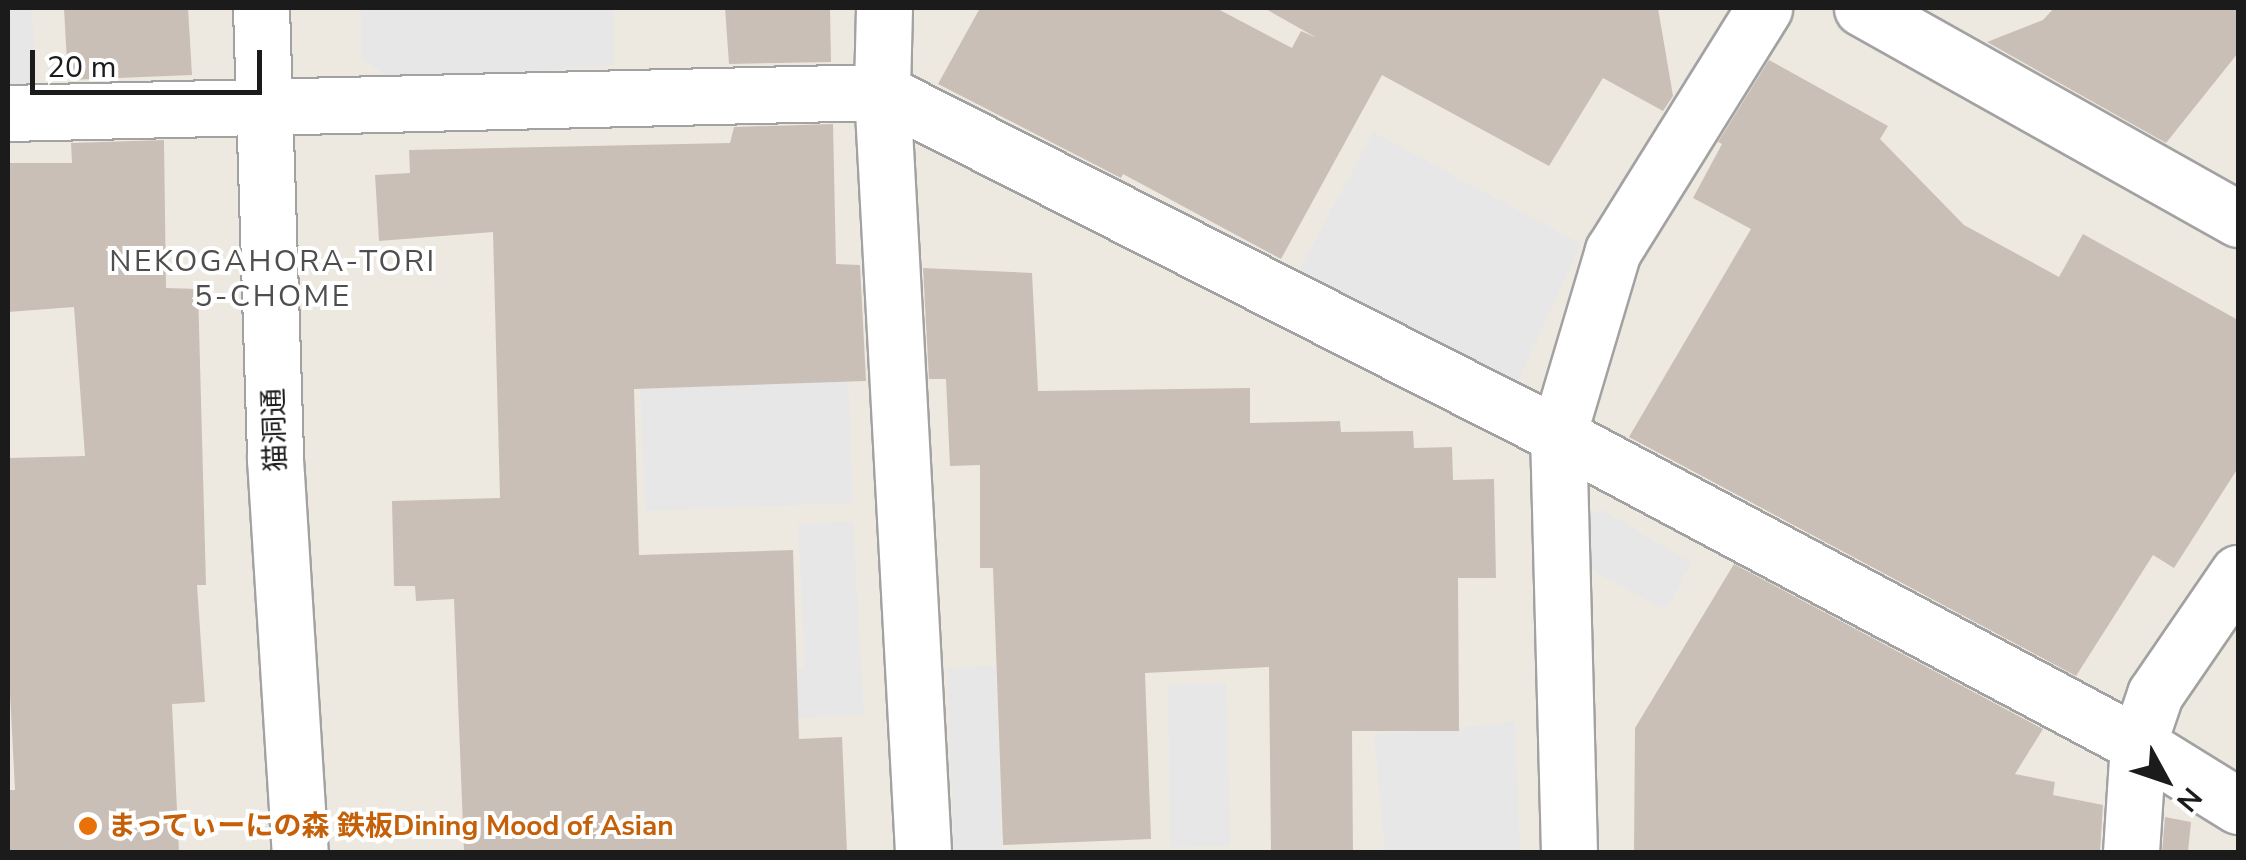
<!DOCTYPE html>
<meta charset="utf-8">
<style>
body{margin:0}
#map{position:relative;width:2246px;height:860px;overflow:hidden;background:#eee9e0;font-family:"Nunito Sans","Noto Sans JP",sans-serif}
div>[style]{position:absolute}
.parking>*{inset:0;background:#e7e7e7}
.building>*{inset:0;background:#cabfb6}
.roads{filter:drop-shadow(2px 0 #a2a2a2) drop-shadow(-2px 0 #a2a2a2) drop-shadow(0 2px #a2a2a2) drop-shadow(0 -2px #a2a2a2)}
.minor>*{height:55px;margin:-27.5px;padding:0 27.5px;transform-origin:27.5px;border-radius:27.5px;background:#fff}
.dots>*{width:28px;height:28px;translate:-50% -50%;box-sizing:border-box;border:5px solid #fff;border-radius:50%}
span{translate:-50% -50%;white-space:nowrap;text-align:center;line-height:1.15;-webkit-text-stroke:8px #fff;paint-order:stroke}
.street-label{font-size:28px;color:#1b1b1b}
.food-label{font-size:28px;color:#c56008;font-weight:700}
.left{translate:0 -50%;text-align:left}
.neighbourhood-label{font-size:30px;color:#4e4e4e;letter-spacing:2.5px}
.frame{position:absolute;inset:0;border:10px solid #1b1b1b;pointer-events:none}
.north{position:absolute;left:2116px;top:730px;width:100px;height:100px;-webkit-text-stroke:8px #fff;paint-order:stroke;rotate:130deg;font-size:28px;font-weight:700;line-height:40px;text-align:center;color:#1b1b1b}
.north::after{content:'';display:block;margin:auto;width:35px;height:45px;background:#1b1b1b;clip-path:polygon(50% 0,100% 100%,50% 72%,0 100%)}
.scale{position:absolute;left:30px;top:50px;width:232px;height:45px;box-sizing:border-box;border:5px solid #1b1b1b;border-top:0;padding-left:12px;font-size:30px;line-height:35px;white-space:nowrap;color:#1b1b1b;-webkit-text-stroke:8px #fff;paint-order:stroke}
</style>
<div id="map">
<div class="parking">
<i style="clip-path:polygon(8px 8px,32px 8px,36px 90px,8px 91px)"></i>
<i style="clip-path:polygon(361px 8px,614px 8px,614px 65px,395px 81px,361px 58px)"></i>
<i style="clip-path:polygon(1373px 132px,1581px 244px,1519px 379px,1487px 389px,1293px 282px)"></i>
<i style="clip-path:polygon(848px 374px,853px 503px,645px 511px,640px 382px)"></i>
<i style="clip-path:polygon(1602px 510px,1692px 563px,1665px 610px,1573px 560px,1577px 518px)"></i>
<i style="clip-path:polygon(853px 522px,864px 715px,701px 723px,701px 672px,805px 668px,798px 524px)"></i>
<i style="clip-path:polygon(996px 666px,1002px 850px,954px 852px,947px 668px)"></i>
<i style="clip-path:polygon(1227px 683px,1230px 846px,1170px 847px,1168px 685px)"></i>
<i style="clip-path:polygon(1515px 722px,1520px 852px,1385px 852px,1374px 735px)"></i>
</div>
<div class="building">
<i style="clip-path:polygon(64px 8px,188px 8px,192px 75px,68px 80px)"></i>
<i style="clip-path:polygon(725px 8px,830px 8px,831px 62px,729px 64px)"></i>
<i style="clip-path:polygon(980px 8px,1216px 8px,1292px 48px,1301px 31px,1317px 38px,1264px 8px,1658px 8px,1673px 96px,1663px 111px,1603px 78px,1549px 166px,1382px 75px,1281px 259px,1123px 174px,1121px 178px,938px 84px)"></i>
<i style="clip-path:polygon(2054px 8px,2238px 8px,2238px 53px,2166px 143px,1987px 42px,2043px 20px)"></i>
<i style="clip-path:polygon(1769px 60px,1888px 126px,1880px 139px,1964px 225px,2059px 277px,2083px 234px,2238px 320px,2238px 468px,2174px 568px,2153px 555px,2076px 676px,1629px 437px,1751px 229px,1693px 198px,1722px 144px,1718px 142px)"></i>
<i style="clip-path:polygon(833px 124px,836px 264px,860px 265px,866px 381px,634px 389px,639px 555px,793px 550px,799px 739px,842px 737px,847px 852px,464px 852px,454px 599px,416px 601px,415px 586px,394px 586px,392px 501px,500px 498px,493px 232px,379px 241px,375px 175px,410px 173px,409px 150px,730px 143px,734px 127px)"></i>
<i style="clip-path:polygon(164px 140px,166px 288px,198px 289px,206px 585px,197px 585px,205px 702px,172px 704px,179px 852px,8px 852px,8px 790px,15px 790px,8px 654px,8px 458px,85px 456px,74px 307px,8px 312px,8px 163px,72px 163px,71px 143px)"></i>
<i style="clip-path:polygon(923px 268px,1032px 273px,1038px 391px,1250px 388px,1250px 423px,1340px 421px,1341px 432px,1413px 431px,1414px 448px,1452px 447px,1453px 480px,1494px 479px,1496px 578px,1458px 578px,1459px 731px,1352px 731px,1353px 852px,1271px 852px,1269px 667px,1145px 673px,1151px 839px,1003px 845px,993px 568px,980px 568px,980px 465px,950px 466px,946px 379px,929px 379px)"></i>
<i style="clip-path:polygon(1734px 564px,2043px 729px,2015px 774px,2055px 782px,2053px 795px,2103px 805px,2100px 852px,1634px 852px,1635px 728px)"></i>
<i style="clip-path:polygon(2165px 817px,2191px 822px,2188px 852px,2162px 852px)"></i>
</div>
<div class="roads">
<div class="minor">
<i style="left:261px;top:8px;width:451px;rotate:88.2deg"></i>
<i style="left:275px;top:459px;width:394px;rotate:86.4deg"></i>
<i style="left:884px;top:8px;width:84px;rotate:91.4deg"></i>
<i style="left:882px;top:92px;width:761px;rotate:86.91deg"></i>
<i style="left:1862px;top:8px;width:431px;rotate:29.3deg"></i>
<i style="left:8px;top:113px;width:874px;rotate:-1.38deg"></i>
<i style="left:882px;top:92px;width:758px;rotate:26.9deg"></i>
<i style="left:1558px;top:435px;width:657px;rotate:28.05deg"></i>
<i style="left:2138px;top:744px;width:118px;rotate:31.8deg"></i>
<i style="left:1569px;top:852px;width:417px;rotate:-91.5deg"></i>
<i style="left:1558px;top:435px;width:192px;rotate:-73.4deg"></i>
<i style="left:1613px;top:251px;width:286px;rotate:-58.1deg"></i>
<i style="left:2131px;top:852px;width:108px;rotate:-86.3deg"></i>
<i style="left:2138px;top:744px;width:53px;rotate:-71.2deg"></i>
<i style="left:2155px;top:694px;width:147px;rotate:-55.6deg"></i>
</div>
</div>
<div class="dots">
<i style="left:88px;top:826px;background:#e8710a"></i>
</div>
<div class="street-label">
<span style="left:275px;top:430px;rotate:-92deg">猫洞通</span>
</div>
<div class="food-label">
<span class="left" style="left:108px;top:826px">まってぃーにの森 鉄板Dining Mood of Asian</span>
</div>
<div class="neighbourhood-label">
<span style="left:273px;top:279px">NEKOGAHORA-TORI<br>5-CHOME</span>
</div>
<div class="frame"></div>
<div class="north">N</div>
<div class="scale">20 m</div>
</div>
